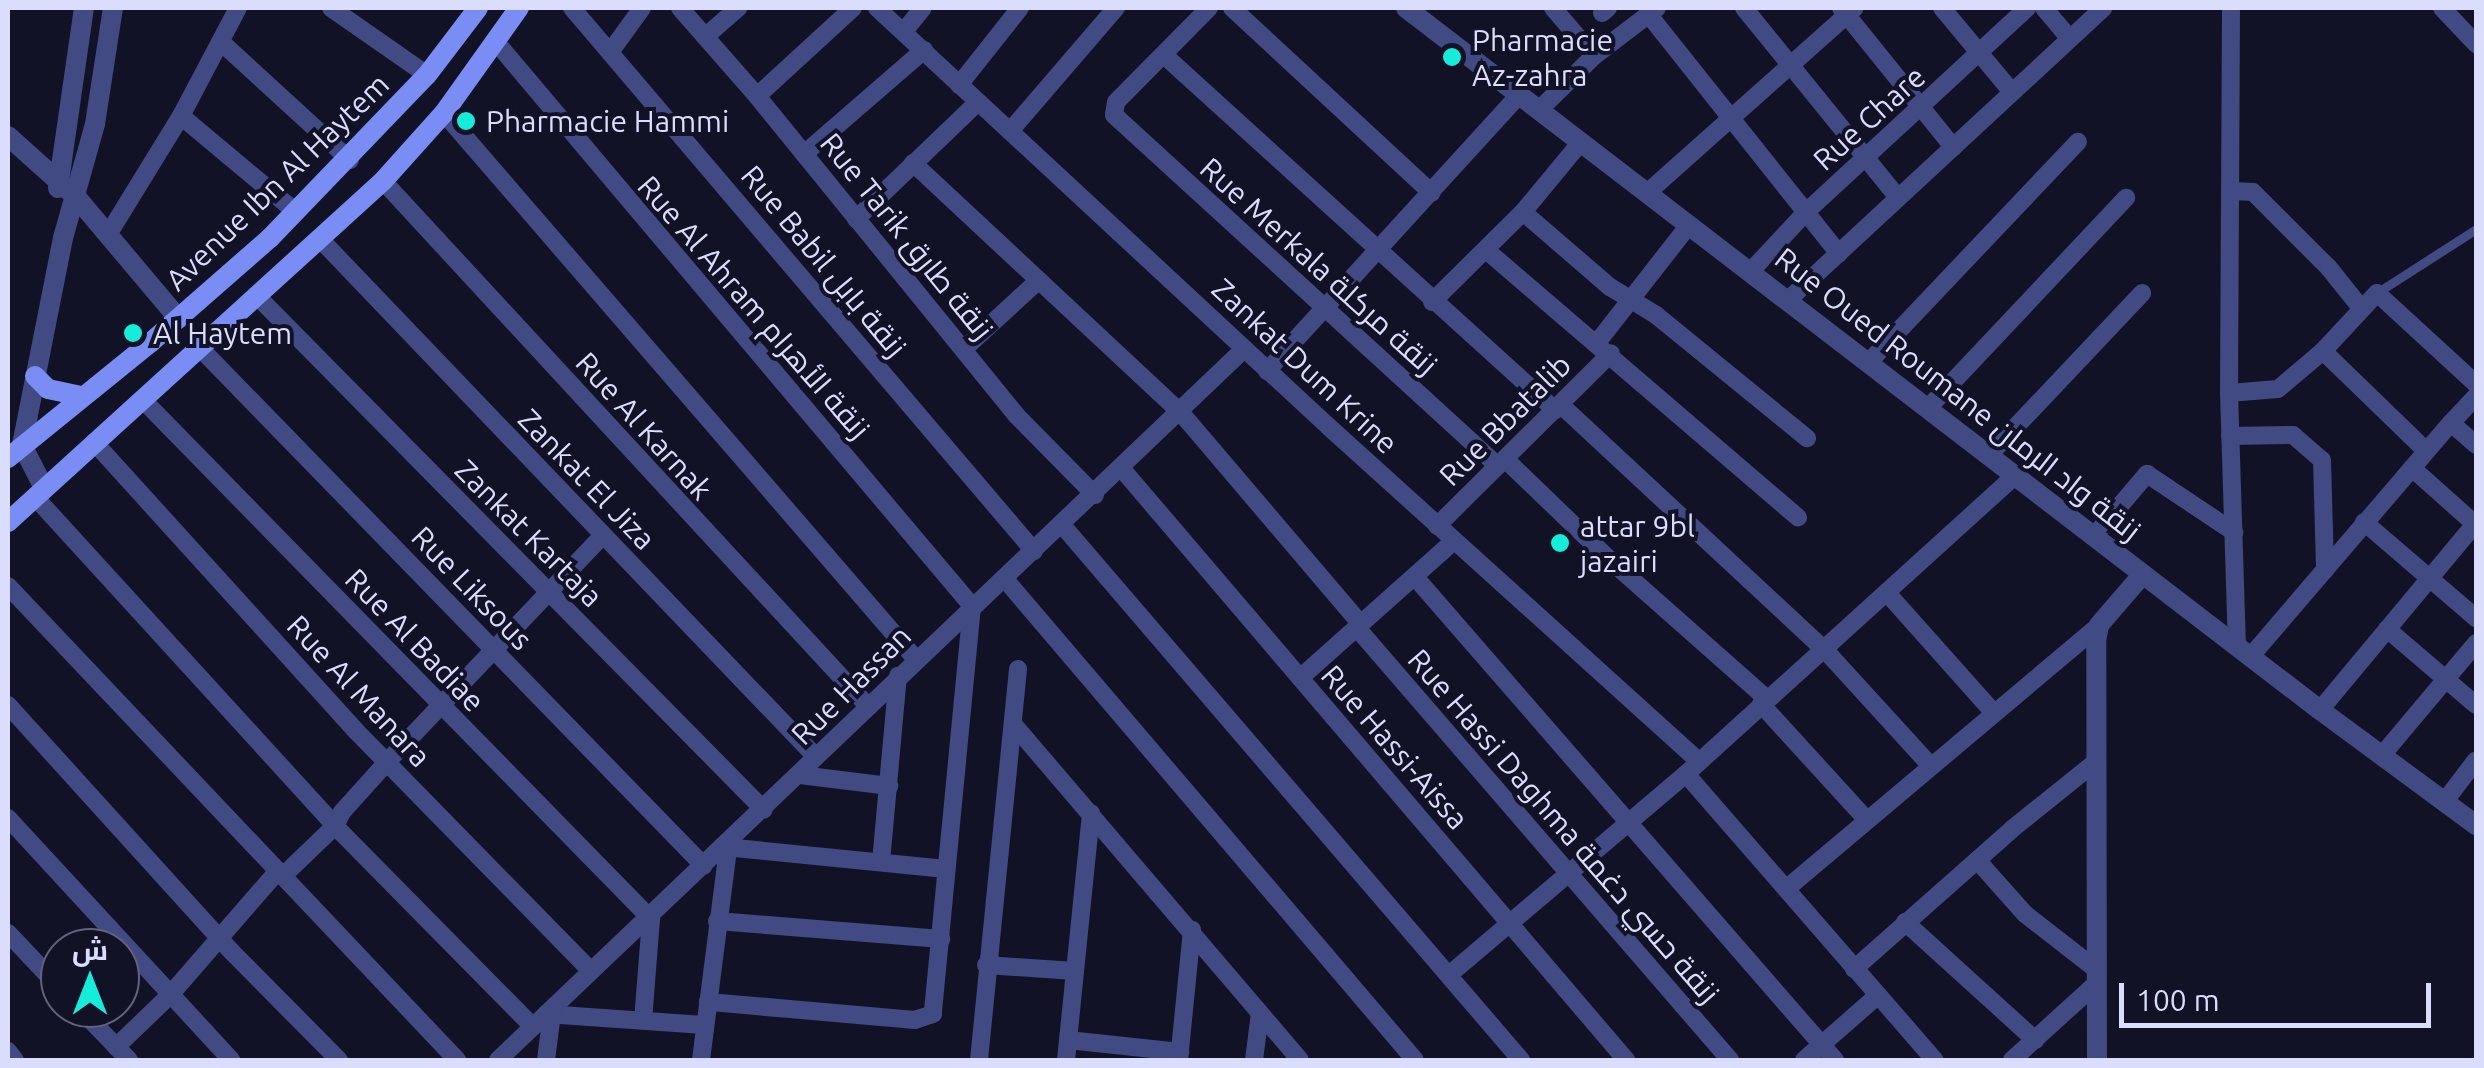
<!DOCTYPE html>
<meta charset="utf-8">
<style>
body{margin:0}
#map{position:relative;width:2484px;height:1068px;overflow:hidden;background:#121226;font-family:Ubuntu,Cairo,sans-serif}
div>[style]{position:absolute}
.service>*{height:9px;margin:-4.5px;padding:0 4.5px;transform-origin:4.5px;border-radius:4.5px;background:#414a82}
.minor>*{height:18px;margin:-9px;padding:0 9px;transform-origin:9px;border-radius:9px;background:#414a82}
.tertiary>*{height:20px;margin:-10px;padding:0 10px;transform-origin:10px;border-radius:10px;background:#414a82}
.secondary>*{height:20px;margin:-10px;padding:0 10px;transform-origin:10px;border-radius:10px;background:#798df4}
.dots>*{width:28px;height:28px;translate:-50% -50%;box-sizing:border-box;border:5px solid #121226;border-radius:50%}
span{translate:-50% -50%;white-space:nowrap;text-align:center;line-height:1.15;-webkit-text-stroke:8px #121226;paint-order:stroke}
.poi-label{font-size:30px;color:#daddfc}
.left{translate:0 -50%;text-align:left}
.street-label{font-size:30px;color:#daddfc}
.frame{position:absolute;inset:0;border:10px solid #daddfc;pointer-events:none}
.north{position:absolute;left:40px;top:928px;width:100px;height:100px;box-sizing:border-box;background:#121226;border:2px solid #62637c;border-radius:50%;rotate:0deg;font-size:28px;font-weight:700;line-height:40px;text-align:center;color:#daddfc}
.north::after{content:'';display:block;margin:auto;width:35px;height:45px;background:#16ecda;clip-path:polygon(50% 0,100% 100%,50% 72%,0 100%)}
.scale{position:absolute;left:2119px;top:983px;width:312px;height:45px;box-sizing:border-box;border:5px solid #daddfc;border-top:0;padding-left:12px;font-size:30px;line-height:35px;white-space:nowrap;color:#daddfc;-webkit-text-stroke:8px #121226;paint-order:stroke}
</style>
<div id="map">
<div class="service">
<i style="left:2378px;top:292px;width:117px;rotate:-32.7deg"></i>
</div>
<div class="minor">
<i style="left:331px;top:8px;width:117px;rotate:34.9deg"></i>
<i style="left:572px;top:8px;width:713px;rotate:49.61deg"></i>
<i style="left:680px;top:8px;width:117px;rotate:48.8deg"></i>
<i style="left:757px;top:96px;width:412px;rotate:50.9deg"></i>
<i style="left:1017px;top:416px;width:111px;rotate:45.4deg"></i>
<i style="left:877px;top:8px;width:616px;rotate:42.83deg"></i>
<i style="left:1329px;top:427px;width:498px;rotate:42.1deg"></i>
<i style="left:1209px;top:8px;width:132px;rotate:134.7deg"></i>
<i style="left:1116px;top:102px;width:13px;rotate:99deg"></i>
<i style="left:1114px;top:115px;width:520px;rotate:42.43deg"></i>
<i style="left:1232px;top:8px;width:272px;rotate:42.8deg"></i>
<i style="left:1553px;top:8px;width:63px;rotate:49.5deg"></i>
<i style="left:1744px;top:8px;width:242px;rotate:50.9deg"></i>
<i style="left:1841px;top:8px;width:179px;rotate:51.1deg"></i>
<i style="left:1942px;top:8px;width:109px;rotate:50.2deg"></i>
<i style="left:2044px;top:8px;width:40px;rotate:50deg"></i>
<i style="left:2231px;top:8px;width:385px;rotate:90.3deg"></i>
<i style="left:2229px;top:393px;width:253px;rotate:88.2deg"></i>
<i style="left:2442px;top:8px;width:50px;rotate:46.6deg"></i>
<i style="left:1602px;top:13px;width:8px;rotate:-40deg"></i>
<i style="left:1649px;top:15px;width:305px;rotate:51.5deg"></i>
<i style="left:905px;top:30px;width:28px;rotate:-51deg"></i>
<i style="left:706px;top:36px;width:43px;rotate:-41.2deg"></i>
<i style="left:221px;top:42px;width:175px;rotate:42.5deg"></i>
<i style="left:496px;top:42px;width:738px;rotate:49.84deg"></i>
<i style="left:972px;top:606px;width:410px;rotate:95.5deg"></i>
<i style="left:933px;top:1014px;width:19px;rotate:162deg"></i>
<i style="left:915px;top:1020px;width:208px;rotate:-175deg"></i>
<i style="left:611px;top:51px;width:53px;rotate:-54.2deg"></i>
<i style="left:1165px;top:56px;width:527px;rotate:42.23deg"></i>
<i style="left:959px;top:85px;width:98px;rotate:-51.6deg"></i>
<i style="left:757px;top:96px;width:130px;rotate:-42.5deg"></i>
<i style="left:1539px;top:110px;width:77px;rotate:-44.5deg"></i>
<i style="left:1594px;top:56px;width:79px;rotate:-37.3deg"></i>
<i style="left:444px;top:113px;width:720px;rotate:49.17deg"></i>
<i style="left:181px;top:116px;width:150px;rotate:39.9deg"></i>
<i style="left:1011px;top:130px;width:161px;rotate:-49.3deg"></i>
<i style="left:804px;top:154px;width:159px;rotate:-40.9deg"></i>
<i style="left:913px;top:163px;width:368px;rotate:43deg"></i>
<i style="left:1182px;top:414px;width:276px;rotate:49.6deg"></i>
<i style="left:383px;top:181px;width:713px;rotate:47.27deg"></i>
<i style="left:2233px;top:191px;width:20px;rotate:3deg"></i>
<i style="left:2253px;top:192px;width:107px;rotate:45deg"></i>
<i style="left:2329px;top:268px;width:51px;rotate:51.3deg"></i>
<i style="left:1647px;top:193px;width:278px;rotate:-41.7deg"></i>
<i style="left:1523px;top:212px;width:115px;rotate:40.8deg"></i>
<i style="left:1610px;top:287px;width:54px;rotate:31.3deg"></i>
<i style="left:1656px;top:315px;width:195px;rotate:39.2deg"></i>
<i style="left:856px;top:219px;width:169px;rotate:-43.8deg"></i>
<i style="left:109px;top:233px;width:137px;rotate:-58.4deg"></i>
<i style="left:181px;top:116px;width:122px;rotate:-62.2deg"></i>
<i style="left:320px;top:239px;width:717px;rotate:46.24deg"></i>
<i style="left:1486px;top:250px;width:411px;rotate:40.6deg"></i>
<i style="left:1750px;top:272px;width:82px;rotate:-47deg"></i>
<i style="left:1806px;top:212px;width:301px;rotate:-42.7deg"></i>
<i style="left:256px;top:295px;width:723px;rotate:45.39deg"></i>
<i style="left:1787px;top:301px;width:431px;rotate:-42.8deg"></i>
<i style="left:1432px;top:302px;width:128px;rotate:-44.7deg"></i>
<i style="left:1523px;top:212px;width:91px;rotate:-50.4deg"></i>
<i style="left:1596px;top:344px;width:151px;rotate:-52deg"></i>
<i style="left:965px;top:348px;width:100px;rotate:-42.6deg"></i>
<i style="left:201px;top:349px;width:721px;rotate:45.79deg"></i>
<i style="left:2323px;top:351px;width:142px;rotate:44.1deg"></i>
<i style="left:1868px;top:363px;width:305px;rotate:-46.5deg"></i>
<i style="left:1267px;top:371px;width:374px;rotate:-47.6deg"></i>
<i style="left:2229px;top:393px;width:49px;rotate:-4.7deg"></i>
<i style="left:2278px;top:389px;width:59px;rotate:-40.2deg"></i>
<i style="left:2323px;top:351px;width:79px;rotate:-47deg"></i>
<i style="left:2377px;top:293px;width:134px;rotate:42.6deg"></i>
<i style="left:142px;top:399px;width:728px;rotate:45.61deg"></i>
<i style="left:651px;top:919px;width:101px;rotate:94.5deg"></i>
<i style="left:1561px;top:405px;width:360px;rotate:42.9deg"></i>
<i style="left:1825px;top:650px;width:156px;rotate:47.6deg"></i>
<i style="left:1928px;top:408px;width:289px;rotate:-46.7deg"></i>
<i style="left:2451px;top:423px;width:37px;rotate:-47deg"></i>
<i style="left:2230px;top:436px;width:63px;rotate:-0.9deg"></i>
<i style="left:2293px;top:435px;width:38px;rotate:41deg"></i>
<i style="left:2322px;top:460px;width:110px;rotate:88.4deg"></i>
<i style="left:94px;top:442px;width:391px;rotate:47.8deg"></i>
<i style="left:357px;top:732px;width:334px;rotate:45.6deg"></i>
<i style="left:1989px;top:455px;width:223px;rotate:-46.6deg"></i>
<i style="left:1505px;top:459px;width:147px;rotate:43.9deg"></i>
<i style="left:1611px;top:561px;width:208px;rotate:41.5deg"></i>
<i style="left:2412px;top:468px;width:86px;rotate:41.7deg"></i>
<i style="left:1122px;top:469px;width:777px;rotate:49.54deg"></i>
<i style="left:35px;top:497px;width:445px;rotate:47.6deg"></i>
<i style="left:335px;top:826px;width:282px;rotate:45.4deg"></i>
<i style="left:2364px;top:522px;width:148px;rotate:40.6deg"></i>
<i style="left:1063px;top:526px;width:704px;rotate:49.38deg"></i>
<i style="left:1437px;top:526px;width:245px;rotate:-44.8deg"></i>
<i style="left:2094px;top:536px;width:82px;rotate:-49.5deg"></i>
<i style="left:2147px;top:474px;width:105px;rotate:33.7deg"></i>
<i style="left:1415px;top:577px;width:640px;rotate:48.99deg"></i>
<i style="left:1004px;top:578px;width:633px;rotate:49.55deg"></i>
<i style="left:8px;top:586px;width:653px;rotate:46.55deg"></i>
<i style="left:1888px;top:594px;width:158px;rotate:48.3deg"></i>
<i style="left:1357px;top:628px;width:571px;rotate:49.19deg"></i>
<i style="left:2387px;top:629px;width:117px;rotate:40.5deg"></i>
<i style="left:2251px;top:656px;width:307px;rotate:-49.4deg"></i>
<i style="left:2451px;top:423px;width:33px;rotate:41deg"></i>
<i style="left:1300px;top:678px;width:206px;rotate:-41.7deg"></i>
<i style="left:1761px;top:704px;width:154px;rotate:47.6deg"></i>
<i style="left:8px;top:705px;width:333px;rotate:47.8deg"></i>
<i style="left:232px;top:952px;width:152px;rotate:45.3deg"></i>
<i style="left:2320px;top:710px;width:244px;rotate:-50.2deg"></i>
<i style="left:1014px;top:725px;width:440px;rotate:49.5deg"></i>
<i style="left:2383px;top:754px;width:145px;rotate:-50deg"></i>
<i style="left:1686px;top:774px;width:379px;rotate:49deg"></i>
<i style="left:800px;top:775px;width:90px;rotate:7deg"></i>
<i style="left:2445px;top:801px;width:51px;rotate:-52.9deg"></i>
<i style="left:8px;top:818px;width:329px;rotate:47.3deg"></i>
<i style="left:725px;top:847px;width:222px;rotate:5.7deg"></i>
<i style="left:1977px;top:860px;width:72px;rotate:48.4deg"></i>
<i style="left:2025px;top:914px;width:91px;rotate:37.9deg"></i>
<i style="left:881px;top:862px;width:187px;rotate:-84.8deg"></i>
<i style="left:1786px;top:889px;width:409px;rotate:-40.1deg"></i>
<i style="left:717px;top:921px;width:225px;rotate:4.6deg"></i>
<i style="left:1905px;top:922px;width:176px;rotate:42.2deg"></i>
<i style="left:8px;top:933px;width:76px;rotate:46.6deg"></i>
<i style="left:986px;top:965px;width:89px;rotate:3.9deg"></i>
<i style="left:1854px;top:969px;width:211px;rotate:-41.5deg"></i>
<i style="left:2012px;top:829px;width:109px;rotate:-38.7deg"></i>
<i style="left:1450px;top:974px;width:309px;rotate:-40.3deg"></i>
<i style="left:1686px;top:774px;width:444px;rotate:-42.2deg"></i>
<i style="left:79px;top:1008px;width:72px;rotate:46.1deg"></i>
<i style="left:546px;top:1014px;width:158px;rotate:4deg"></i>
<i style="left:1068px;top:1040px;width:113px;rotate:6.1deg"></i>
<i style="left:116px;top:1047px;width:75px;rotate:-43.9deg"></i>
<i style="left:170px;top:995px;width:163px;rotate:-49deg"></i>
<i style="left:277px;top:872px;width:10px"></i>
<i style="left:287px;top:872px;width:66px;rotate:-43.8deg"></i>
<i style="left:335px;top:826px;width:16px;rotate:-63deg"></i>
<i style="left:342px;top:812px;width:67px;rotate:-48deg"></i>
<i style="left:387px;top:762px;width:313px;rotate:-46.4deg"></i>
<i style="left:8px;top:1051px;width:11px;rotate:52deg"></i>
<i style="left:498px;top:1060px;width:1031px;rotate:-43.62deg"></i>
<i style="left:546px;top:1060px;width:47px;rotate:-82.7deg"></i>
<i style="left:701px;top:1060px;width:214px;rotate:-82.7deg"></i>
<i style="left:979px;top:1060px;width:393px;rotate:-84.3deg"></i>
<i style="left:1066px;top:1060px;width:248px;rotate:-84.2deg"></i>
<i style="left:1179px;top:1060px;width:131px;rotate:-84.3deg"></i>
<i style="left:1254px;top:1060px;width:47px;rotate:-82.7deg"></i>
<i style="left:1804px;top:1060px;width:97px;rotate:-41.2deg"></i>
<i style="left:2012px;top:1060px;width:115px;rotate:-42.2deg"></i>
</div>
<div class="tertiary">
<i style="left:1406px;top:8px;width:1152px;rotate:37.53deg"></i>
<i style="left:2320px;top:710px;width:194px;rotate:36.4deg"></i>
<i style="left:8px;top:136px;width:93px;rotate:41.9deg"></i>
<i style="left:77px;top:198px;width:158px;rotate:49.9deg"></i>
<i style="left:58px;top:188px;width:182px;rotate:-81.8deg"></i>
<i style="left:44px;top:488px;width:48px;rotate:-117.1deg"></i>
<i style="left:22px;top:445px;width:211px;rotate:-78.8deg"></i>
<i style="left:63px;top:238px;width:118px;rotate:-74.3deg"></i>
<i style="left:95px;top:124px;width:117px;rotate:-81.2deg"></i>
<i style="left:2097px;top:1060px;width:419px;rotate:-90.1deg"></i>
<i style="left:2096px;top:641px;width:16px;rotate:-79deg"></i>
<i style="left:2099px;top:625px;width:67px;rotate:-49.2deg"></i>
</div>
<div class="secondary">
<i style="left:35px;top:376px;width:18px;rotate:45deg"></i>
<i style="left:48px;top:389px;width:35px;rotate:12deg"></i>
<i style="left:8px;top:458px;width:183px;rotate:-39deg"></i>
<i style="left:150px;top:343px;width:159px;rotate:-41.2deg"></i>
<i style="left:270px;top:238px;width:226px;rotate:-46.1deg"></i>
<i style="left:427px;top:75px;width:84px;rotate:-52.7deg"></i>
<i style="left:8px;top:522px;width:507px;rotate:-42.28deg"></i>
<i style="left:383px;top:181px;width:91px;rotate:-48.1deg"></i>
<i style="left:444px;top:113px;width:129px;rotate:-54.5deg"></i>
</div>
<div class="dots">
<i style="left:1452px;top:57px;background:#16ecda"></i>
<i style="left:466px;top:121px;background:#16ecda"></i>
<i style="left:133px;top:333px;background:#16ecda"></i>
<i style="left:1560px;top:543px;background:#16ecda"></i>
</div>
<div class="poi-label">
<span class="left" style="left:1472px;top:57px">Pharmacie<br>Az-zahra</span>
<span class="left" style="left:486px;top:121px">Pharmacie Hammi</span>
<span class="left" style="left:153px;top:333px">Al Haytem</span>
<span class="left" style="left:1580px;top:543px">attar 9bl<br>jazairi</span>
</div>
<div class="street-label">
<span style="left:1869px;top:118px;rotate:-42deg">Rue Chare</span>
<span style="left:277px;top:182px;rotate:-44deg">Avenue Ibn Al Haytem</span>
<span style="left:907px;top:236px;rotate:51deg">Rue Tarik زنقة طارق</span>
<span style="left:824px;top:261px;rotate:50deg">Rue Babil زنقة بابل</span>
<span style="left:1319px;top:266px;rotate:42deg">Rue Merkala زنقة مركلة</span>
<span style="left:754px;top:307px;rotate:49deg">Rue Al Ahram زنقة الأهرام</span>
<span style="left:1305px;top:366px;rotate:43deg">Zankat Dum Krine</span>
<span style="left:1958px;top:394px;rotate:38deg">Rue Oued Roumane زنقة واد الرمان</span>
<span style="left:1505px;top:420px;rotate:-45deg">Rue Bbatalib</span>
<span style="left:644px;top:426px;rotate:48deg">Rue Al Karnak</span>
<span style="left:587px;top:479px;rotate:46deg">Zankat El Jiza</span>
<span style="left:529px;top:533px;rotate:45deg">Zankat Kartaja</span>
<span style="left:472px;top:588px;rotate:46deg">Rue Liksous</span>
<span style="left:415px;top:640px;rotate:46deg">Rue Al Badiae</span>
<span style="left:851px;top:685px;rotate:-45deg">Rue Hassan</span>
<span style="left:359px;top:691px;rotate:47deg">Rue Al Manara</span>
<span style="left:1395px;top:747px;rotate:49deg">Rue Hassi-Aissa</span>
<span style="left:1564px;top:826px;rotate:49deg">Rue Hassi Daghma زنقة حسي دغمة</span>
</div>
<div class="frame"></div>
<div class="north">ش</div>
<div class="scale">100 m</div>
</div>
